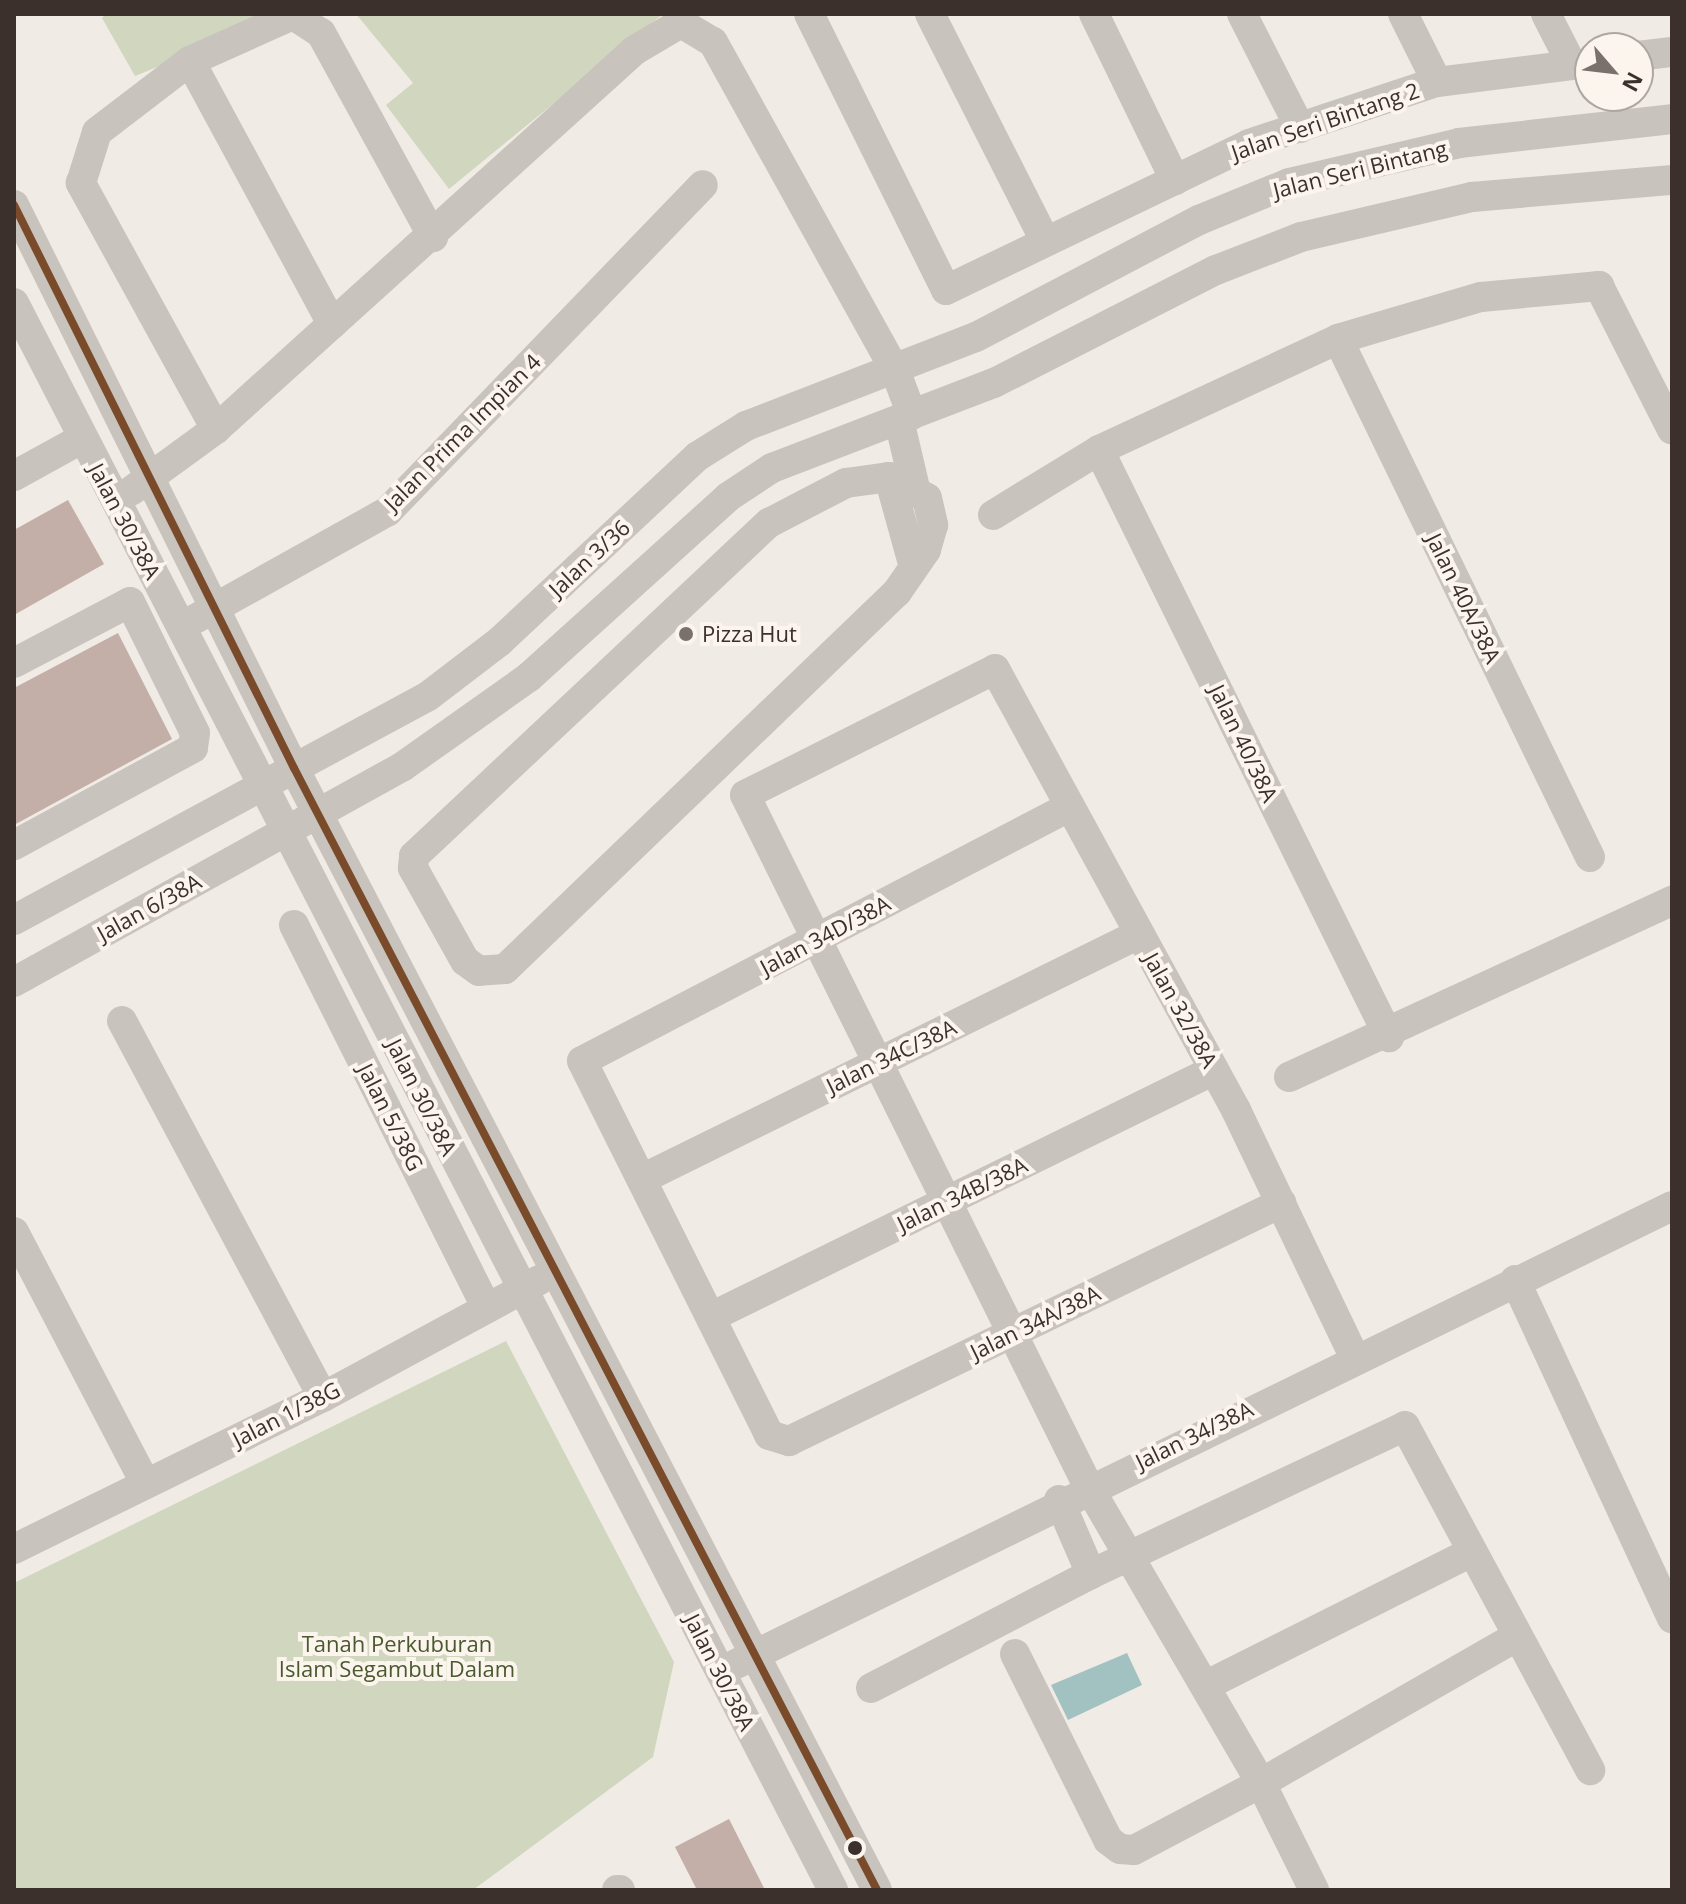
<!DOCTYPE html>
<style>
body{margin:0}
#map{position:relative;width:1686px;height:1904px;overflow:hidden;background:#f0ebe5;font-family:"Open Sans",sans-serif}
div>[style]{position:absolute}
.green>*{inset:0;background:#d1d6bf}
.water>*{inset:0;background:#a1c2c1}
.building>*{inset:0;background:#c3afa7}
.minor>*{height:30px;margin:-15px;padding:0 15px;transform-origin:15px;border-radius:15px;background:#c9c3be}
.bus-1>*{height:8px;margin:-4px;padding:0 4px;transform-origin:4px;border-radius:4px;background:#7a4b2a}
.dots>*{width:22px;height:22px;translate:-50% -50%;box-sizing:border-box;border:4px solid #fbf5ee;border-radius:50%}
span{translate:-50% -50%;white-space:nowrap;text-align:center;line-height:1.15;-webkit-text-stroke:8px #fbf5ee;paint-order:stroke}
.street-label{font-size:22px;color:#3b302b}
.poi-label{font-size:22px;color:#3b302b}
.left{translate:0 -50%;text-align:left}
.park-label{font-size:22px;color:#4a5a2e}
.frame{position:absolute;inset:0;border:16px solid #3b302b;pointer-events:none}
.north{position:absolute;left:1574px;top:32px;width:80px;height:80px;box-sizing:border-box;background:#fbf5ee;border:2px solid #aea6a0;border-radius:50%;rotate:118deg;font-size:22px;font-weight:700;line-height:32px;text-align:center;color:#3b302b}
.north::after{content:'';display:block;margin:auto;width:28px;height:36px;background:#7a716c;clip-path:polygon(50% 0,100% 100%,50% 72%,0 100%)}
</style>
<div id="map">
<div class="green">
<i style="clip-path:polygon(106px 14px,288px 14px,135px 76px,102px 18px)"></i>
<i style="clip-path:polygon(356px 14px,663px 14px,449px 189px,386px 105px,413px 83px)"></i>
<i style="clip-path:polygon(506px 1341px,674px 1662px,653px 1757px,473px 1890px,14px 1890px,14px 1583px)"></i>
</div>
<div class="water">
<i style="clip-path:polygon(1127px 1653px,1142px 1685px,1068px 1720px,1051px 1685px)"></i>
</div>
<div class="building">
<i style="clip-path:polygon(68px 500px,104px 564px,14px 615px,14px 530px)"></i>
<i style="clip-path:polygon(118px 633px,172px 739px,14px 825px,14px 688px)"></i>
<i style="clip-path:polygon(729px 1819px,765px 1890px,697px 1890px,675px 1847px)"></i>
</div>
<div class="minor">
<i style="left:809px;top:14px;width:308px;rotate:63.6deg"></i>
<i style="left:946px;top:290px;width:336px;rotate:-25.7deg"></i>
<i style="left:1249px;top:144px;width:198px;rotate:-18.3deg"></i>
<i style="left:1437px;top:82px;width:154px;rotate:-7.1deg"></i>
<i style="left:930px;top:14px;width:254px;rotate:63.1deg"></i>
<i style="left:1094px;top:14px;width:185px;rotate:64deg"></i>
<i style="left:1242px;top:14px;width:128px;rotate:63deg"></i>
<i style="left:1403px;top:14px;width:76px;rotate:63.4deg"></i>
<i style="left:1546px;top:14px;width:57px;rotate:63deg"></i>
<i style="left:1638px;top:56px;width:34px;rotate:-7deg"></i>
<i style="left:190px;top:61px;width:299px;rotate:61.6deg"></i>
<i style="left:14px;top:205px;width:629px;rotate:63.56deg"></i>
<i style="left:294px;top:768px;width:1264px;rotate:62.54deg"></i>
<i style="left:14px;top:303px;width:1786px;rotate:62.7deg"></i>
<i style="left:1338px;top:339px;width:576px;rotate:64.06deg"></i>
<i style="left:899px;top:420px;width:66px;rotate:76.8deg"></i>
<i style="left:216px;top:429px;width:281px;rotate:-118.8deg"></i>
<i style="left:81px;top:183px;width:53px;rotate:-72.6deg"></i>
<i style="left:97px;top:132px;width:117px;rotate:-37.4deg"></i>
<i style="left:190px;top:61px;width:113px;rotate:-24.1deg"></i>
<i style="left:293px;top:15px;width:33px;rotate:33deg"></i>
<i style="left:321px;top:33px;width:233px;rotate:61.2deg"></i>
<i style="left:1099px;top:450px;width:655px;rotate:63.71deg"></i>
<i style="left:14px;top:476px;width:77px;rotate:-28.9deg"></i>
<i style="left:889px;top:477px;width:43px;rotate:28.9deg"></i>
<i style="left:927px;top:498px;width:28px;rotate:77deg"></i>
<i style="left:933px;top:525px;width:26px;rotate:106deg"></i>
<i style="left:926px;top:550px;width:51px;rotate:124.6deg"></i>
<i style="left:897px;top:592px;width:544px;rotate:136.12deg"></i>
<i style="left:505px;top:969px;width:26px;rotate:176deg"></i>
<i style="left:479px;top:971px;width:17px;rotate:-144deg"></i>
<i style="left:465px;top:961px;width:107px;rotate:-119.2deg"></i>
<i style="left:413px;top:868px;width:12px;rotate:-85deg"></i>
<i style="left:414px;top:856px;width:487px;rotate:-43.2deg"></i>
<i style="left:769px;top:523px;width:87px;rotate:-27.5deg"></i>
<i style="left:846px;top:483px;width:43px;rotate:-7.9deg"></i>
<i style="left:889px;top:477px;width:93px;rotate:74.5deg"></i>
<i style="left:131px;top:491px;width:105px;rotate:-36.1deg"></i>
<i style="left:216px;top:429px;width:565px;rotate:-42.13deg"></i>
<i style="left:635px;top:50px;width:53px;rotate:-30.4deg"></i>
<i style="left:681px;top:23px;width:37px;rotate:31deg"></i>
<i style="left:713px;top:42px;width:375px;rotate:61deg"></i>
<i style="left:895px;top:370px;width:48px;rotate:69.3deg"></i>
<i style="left:993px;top:515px;width:124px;rotate:-31.5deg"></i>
<i style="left:1099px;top:450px;width:264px;rotate:-24.9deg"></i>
<i style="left:1338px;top:339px;width:149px;rotate:-16.4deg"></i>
<i style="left:1481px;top:297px;width:119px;rotate:-5.3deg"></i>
<i style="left:1599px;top:286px;width:161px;rotate:63.1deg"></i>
<i style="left:195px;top:619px;width:221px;rotate:-29.2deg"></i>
<i style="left:388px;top:511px;width:453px;rotate:-46deg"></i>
<i style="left:14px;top:663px;width:131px;rotate:-27.7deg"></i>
<i style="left:130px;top:602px;width:146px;rotate:63.6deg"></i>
<i style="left:195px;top:733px;width:15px;rotate:98deg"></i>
<i style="left:193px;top:748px;width:204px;rotate:151.5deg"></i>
<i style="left:1067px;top:808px;width:547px;rotate:152.45deg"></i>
<i style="left:582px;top:1061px;width:418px;rotate:63.4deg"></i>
<i style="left:769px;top:1435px;width:21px;rotate:17deg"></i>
<i style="left:789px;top:1441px;width:547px;rotate:-25.81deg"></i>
<i style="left:14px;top:920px;width:469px;rotate:-28.4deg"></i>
<i style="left:427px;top:697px;width:91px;rotate:-37.4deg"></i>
<i style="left:499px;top:642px;width:272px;rotate:-43.1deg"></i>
<i style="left:698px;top:456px;width:57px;rotate:-32deg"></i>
<i style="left:746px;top:426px;width:247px;rotate:-21.2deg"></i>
<i style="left:976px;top:337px;width:252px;rotate:-27.7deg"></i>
<i style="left:1199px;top:220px;width:97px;rotate:-22.3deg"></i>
<i style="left:1289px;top:183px;width:175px;rotate:-13.2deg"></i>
<i style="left:1459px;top:143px;width:214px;rotate:-6.4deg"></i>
<i style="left:294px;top:925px;width:429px;rotate:63.3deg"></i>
<i style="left:14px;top:982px;width:444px;rotate:-29deg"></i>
<i style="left:402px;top:767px;width:156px;rotate:-35.3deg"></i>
<i style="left:529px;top:677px;width:268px;rotate:-42.1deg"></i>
<i style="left:728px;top:497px;width:53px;rotate:-33.4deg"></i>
<i style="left:772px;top:468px;width:238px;rotate:-21deg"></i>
<i style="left:994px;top:383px;width:249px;rotate:-27deg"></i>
<i style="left:1216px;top:270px;width:91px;rotate:-21.2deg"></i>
<i style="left:1301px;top:237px;width:176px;rotate:-13.2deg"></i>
<i style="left:1472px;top:197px;width:201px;rotate:-4.9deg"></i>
<i style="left:122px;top:1021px;width:426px;rotate:61.9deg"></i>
<i style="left:1289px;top:1077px;width:422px;rotate:-24.7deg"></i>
<i style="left:642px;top:1179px;width:554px;rotate:-26.24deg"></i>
<i style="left:14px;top:1232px;width:284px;rotate:62.4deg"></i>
<i style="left:1515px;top:1280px;width:373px;rotate:65.1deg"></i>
<i style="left:711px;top:1317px;width:560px;rotate:-26.15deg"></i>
<i style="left:1059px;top:1500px;width:81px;rotate:66.6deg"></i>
<i style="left:1091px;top:1574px;width:347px;rotate:-25.2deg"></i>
<i style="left:1405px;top:1426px;width:391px;rotate:61.7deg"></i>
<i style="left:14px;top:1549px;width:344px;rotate:-26.2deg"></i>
<i style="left:323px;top:1397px;width:246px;rotate:-28.4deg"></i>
<i style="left:1015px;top:1654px;width:208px;rotate:63.4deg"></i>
<i style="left:1108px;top:1840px;width:15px;rotate:37deg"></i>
<i style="left:1120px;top:1849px;width:14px;rotate:4deg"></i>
<i style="left:1134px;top:1850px;width:144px;rotate:-27.8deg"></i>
<i style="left:1261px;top:1783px;width:344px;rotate:-120.2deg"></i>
<i style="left:1088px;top:1486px;width:771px;rotate:-116.4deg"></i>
<i style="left:745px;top:795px;width:280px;rotate:-26.7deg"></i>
<i style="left:995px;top:669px;width:503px;rotate:61.34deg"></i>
<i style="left:1236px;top:1110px;width:275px;rotate:64.4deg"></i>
<i style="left:736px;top:1664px;width:1042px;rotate:-26.07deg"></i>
<i style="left:1209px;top:1684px;width:293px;rotate:-26.7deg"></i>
<i style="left:871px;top:1688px;width:248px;rotate:-27.4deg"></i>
<i style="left:617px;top:1890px;width:3px"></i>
<i style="left:1314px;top:1890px;width:119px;rotate:-116.4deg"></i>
<i style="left:1261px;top:1783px;width:292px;rotate:-29.8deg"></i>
</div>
<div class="bus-1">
<i style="left:14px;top:205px;width:629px;rotate:63.56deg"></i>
<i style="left:294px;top:768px;width:1264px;rotate:62.54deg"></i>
</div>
<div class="dots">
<i style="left:686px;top:634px;background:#7a716c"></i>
<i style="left:855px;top:1848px;background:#3b302b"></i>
</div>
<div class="street-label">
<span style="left:1325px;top:121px;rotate:-19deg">Jalan Seri Bintang 2</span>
<span style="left:1360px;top:169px;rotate:-14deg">Jalan Seri Bintang</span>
<span style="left:462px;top:432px;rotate:-45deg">Jalan Prima Impian 4</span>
<span style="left:125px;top:521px;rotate:62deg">Jalan 30/38A</span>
<span style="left:589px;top:558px;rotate:-43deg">Jalan 3/36</span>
<span style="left:1464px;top:598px;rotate:64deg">Jalan 40A/38A</span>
<span style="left:1244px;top:743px;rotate:64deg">Jalan 40/38A</span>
<span style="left:149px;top:907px;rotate:-29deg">Jalan 6/38A</span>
<span style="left:825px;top:935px;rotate:-28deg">Jalan 34D/38A</span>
<span style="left:1181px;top:1010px;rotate:61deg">Jalan 32/38A</span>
<span style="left:891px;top:1056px;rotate:-26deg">Jalan 34C/38A</span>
<span style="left:422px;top:1097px;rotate:63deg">Jalan 30/38A</span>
<span style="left:391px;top:1117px;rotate:63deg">Jalan 5/38G</span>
<span style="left:962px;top:1194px;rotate:-26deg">Jalan 34B/38A</span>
<span style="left:1035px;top:1322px;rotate:-26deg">Jalan 34A/38A</span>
<span style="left:286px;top:1414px;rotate:-27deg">Jalan 1/38G</span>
<span style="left:1194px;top:1435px;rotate:-26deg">Jalan 34/38A</span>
<span style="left:720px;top:1672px;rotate:63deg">Jalan 30/38A</span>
</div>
<div class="poi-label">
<span class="left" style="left:702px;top:634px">Pizza Hut</span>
</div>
<div class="park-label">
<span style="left:397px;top:1656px">Tanah Perkuburan<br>Islam Segambut Dalam</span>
</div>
<div class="frame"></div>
<div class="north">N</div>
</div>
